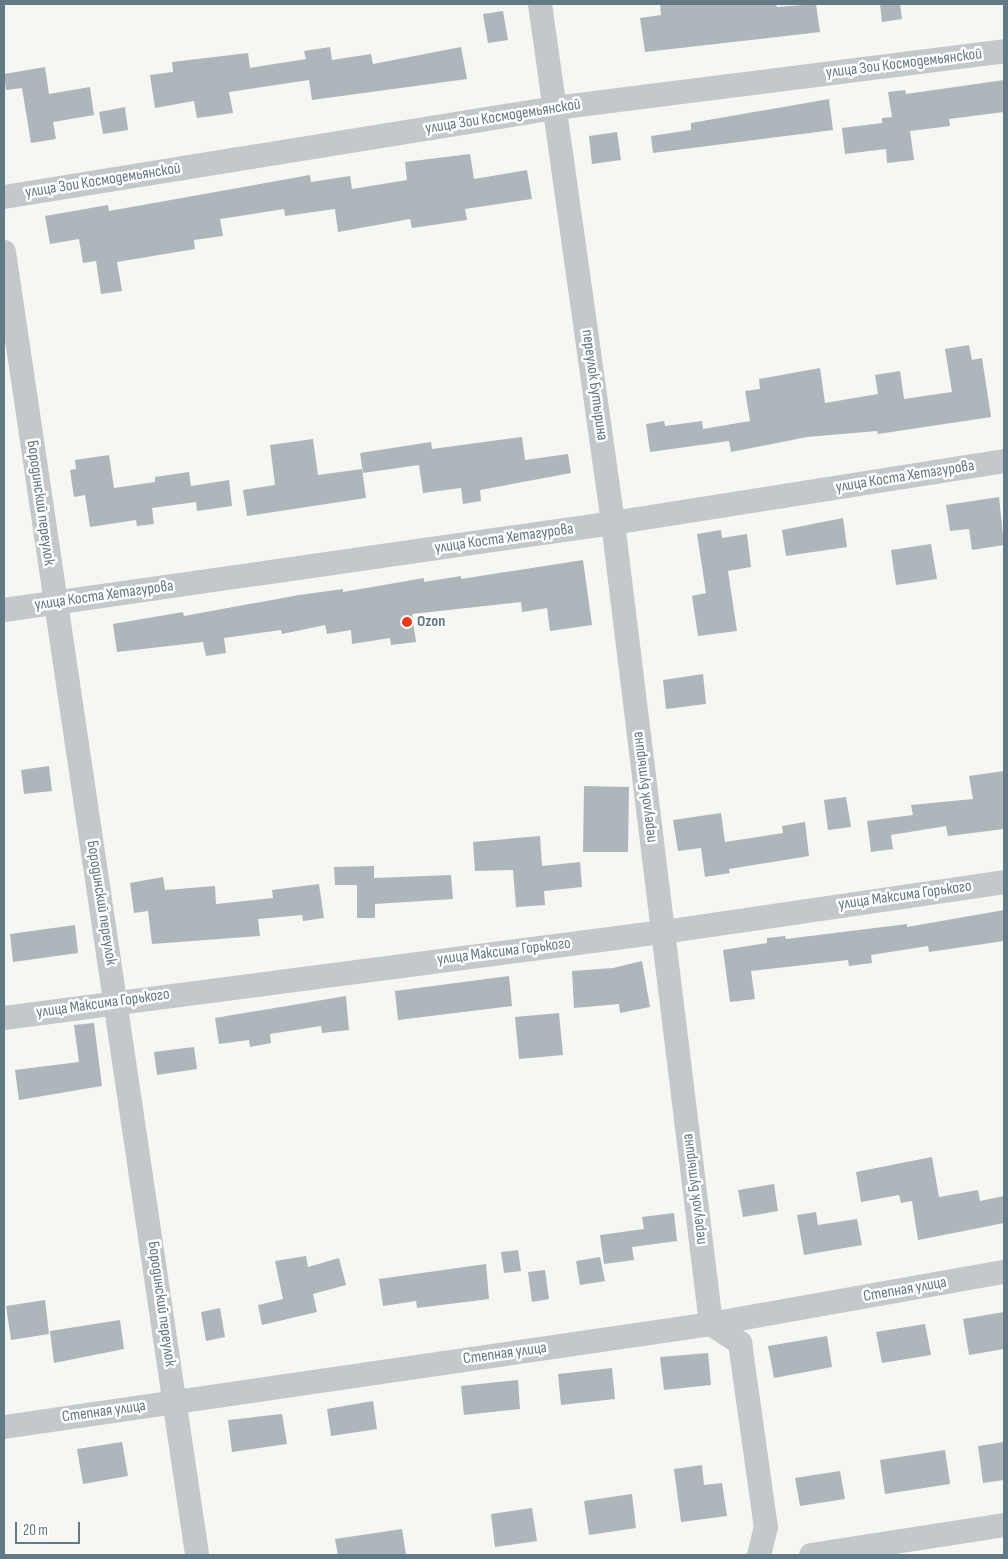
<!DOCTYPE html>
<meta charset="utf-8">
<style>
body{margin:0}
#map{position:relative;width:1008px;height:1559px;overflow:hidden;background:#f6f6f2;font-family:"Sofia Sans Condensed",sans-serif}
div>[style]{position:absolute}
.building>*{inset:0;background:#adb7bb}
.minor>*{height:24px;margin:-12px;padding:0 12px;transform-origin:12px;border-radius:12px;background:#c3c8cb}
.dots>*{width:14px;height:14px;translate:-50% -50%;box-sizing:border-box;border:2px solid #fff;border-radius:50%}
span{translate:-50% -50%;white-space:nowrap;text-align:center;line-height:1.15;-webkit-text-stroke:5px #fff;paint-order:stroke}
.street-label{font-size:16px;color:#627986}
.poi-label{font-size:16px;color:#627986;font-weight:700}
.left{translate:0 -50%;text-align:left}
.frame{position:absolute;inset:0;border:5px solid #627986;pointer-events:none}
.scale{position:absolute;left:15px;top:1522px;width:65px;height:22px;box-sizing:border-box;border:2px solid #627986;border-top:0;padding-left:6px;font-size:15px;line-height:18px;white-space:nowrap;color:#627986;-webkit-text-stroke:4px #fff;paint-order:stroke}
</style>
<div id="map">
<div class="building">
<i style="clip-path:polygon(660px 4px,776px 4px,777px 7px,816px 4px,820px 32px,645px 52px,640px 18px,661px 15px)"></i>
<i style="clip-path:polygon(880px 4px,900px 4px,902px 19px,882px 22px)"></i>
<i style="clip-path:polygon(503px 11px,508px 40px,488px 43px,483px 14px)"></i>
<i style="clip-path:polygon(330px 47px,332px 60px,371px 54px,373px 64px,461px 47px,467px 79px,312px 100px,309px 80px,229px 92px,233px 113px,197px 118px,194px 101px,155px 108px,150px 75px,173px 72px,172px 62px,248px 53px,250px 68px,306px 59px,304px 51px)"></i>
<i style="clip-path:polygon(45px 67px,49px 94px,90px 87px,94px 115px,53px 122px,56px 139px,31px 143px,22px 88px,6px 90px,4px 74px)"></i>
<i style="clip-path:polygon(1004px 80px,1004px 112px,949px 119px,950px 126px,910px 131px,914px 160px,887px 163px,886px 149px,845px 154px,842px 128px,882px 123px,882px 118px,892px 117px,888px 92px,905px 90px,906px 94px)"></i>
<i style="clip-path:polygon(829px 99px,833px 130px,653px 153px,651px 136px,691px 130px,691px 123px)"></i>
<i style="clip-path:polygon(125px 107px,128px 130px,103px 134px,99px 112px)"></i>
<i style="clip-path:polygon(617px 132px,621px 160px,592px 164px,589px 136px)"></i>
<i style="clip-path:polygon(470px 154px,474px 179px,527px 170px,532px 199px,465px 209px,467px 220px,412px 228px,410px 219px,338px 232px,335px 209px,285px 216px,284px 209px,220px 219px,223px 236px,194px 240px,195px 249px,117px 262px,122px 291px,101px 294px,96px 261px,83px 263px,79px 239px,50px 244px,45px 216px,108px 205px,109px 211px,310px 175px,311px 182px,350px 176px,352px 189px,407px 180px,405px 162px)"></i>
<i style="clip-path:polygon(969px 345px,972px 360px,982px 358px,991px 417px,878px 434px,877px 431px,807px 437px,731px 452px,729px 441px,650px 452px,646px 424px,664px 421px,665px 426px,702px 421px,703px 429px,750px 421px,745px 391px,760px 389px,759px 379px,820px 368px,825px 403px,878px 394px,875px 375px,900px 371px,904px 399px,952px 392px,945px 349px)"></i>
<i style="clip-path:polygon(522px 437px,525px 460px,568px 454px,571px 473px,480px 490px,481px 501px,463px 504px,461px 488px,423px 493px,419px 465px,363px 473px,360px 453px,431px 442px,432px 449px)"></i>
<i style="clip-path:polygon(313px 439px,318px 475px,362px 469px,366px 498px,247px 516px,243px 490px,275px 485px,270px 445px)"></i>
<i style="clip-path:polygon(109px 455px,114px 488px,155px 482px,155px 477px,189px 472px,191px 486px,229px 480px,232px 506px,197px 511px,196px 502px,152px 508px,154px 524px,137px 526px,136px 520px,90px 527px,85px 495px,74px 497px,70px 470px,76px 469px,75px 460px)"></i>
<i style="clip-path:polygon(999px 497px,1004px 545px,972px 550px,969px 529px,950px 531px,946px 505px)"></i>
<i style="clip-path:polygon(843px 518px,847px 547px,786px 556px,782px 530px)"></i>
<i style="clip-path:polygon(721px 530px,722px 538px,747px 534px,751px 567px,728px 571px,737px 631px,698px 636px,692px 596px,706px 593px,697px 534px)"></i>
<i style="clip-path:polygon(931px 544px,937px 579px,896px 585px,891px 550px)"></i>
<i style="clip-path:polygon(583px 560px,592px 625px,550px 631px,547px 608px,522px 612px,521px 602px,412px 614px,416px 642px,391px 645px,390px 638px,352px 644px,351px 630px,327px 634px,325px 625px,282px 634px,281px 630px,224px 638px,226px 653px,206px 656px,203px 642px,117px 652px,113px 624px,183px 612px,184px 616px,299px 595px,343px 589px,343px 592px,424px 578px,424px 582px,461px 576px,461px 579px)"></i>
<i style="clip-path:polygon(703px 674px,706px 704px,666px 709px,663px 680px)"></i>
<i style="clip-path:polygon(49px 766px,52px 791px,24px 794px,21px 770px)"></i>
<i style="clip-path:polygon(1004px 771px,1004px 829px,948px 836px,946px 826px,891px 835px,893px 849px,871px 852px,867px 821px,913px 815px,911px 805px,973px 799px,969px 776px)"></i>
<i style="clip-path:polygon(584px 786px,629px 787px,628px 852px,583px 852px)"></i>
<i style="clip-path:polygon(846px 797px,851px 827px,828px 830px,824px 800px)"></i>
<i style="clip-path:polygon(721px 813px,725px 842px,783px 833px,782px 826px,805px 822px,809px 856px,729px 869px,730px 873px,705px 877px,701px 848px,678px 851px,673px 820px)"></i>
<i style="clip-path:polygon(540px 836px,542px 866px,580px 862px,582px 887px,544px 891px,545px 905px,516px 907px,513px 870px,475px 871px,473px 842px)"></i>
<i style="clip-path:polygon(374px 866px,374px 878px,451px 875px,453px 899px,375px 904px,375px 918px,357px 918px,357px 885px,335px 885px,334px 867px)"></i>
<i style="clip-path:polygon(163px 877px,165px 890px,215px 886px,216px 904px,273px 898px,272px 890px,319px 884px,324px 918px,303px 921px,302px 915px,258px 919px,260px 936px,152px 944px,148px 911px,134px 913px,130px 883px)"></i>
<i style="clip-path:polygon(1004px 910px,1004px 941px,929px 952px,928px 946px,871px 955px,872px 963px,849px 966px,848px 960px,751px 971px,755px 999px,730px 1002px,723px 950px,767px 943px,767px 938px,785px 936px,786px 939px,907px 924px,907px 927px)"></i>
<i style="clip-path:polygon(75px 925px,78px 953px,13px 962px,10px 934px)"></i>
<i style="clip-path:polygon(642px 961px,650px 1007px,620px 1013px,619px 1004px,574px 1008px,572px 971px,613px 968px)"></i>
<i style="clip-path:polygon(509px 976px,512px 1006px,398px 1020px,395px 991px)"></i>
<i style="clip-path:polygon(346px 996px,349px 1030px,322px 1033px,321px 1026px,270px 1034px,271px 1043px,250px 1047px,249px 1040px,219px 1044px,215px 1018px)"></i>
<i style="clip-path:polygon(559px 1013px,563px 1055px,519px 1059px,515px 1017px)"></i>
<i style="clip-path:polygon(94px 1023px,102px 1086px,19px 1100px,15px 1070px,79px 1062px,74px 1025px)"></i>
<i style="clip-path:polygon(194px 1047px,197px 1069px,157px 1075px,154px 1052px)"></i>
<i style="clip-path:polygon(932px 1157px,939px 1197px,978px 1190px,980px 1201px,1004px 1196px,1004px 1223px,918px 1240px,912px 1201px,901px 1203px,899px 1195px,861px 1202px,856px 1172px)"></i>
<i style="clip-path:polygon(774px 1184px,778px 1211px,743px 1217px,738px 1190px)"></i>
<i style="clip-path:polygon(816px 1212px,818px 1225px,857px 1219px,862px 1245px,804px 1255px,797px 1215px)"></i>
<i style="clip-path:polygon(674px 1213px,677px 1241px,632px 1247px,634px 1260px,604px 1264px,600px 1235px,644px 1229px,642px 1217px)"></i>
<i style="clip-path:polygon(518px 1250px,521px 1271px,504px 1273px,501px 1252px)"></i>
<i style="clip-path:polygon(306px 1256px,308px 1267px,339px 1258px,346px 1285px,313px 1294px,317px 1312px,262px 1325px,258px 1305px,283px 1299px,275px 1261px)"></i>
<i style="clip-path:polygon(600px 1257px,605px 1281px,580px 1285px,576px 1261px)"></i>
<i style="clip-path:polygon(486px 1264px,489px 1299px,417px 1308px,416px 1301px,383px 1306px,379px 1279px)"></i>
<i style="clip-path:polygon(545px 1270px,549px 1299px,532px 1302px,528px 1272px)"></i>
<i style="clip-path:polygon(45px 1300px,49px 1334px,11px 1340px,6px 1306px)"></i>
<i style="clip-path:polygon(220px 1308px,225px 1337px,206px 1341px,201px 1312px)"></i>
<i style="clip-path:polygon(1004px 1312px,1004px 1349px,969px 1355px,963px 1319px)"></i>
<i style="clip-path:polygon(120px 1320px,124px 1349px,54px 1363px,50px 1331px)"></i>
<i style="clip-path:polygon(925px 1324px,931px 1355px,882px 1363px,876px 1332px)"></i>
<i style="clip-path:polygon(827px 1336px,832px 1367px,774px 1378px,768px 1346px)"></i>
<i style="clip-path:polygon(708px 1353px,711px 1385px,664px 1390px,660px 1357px)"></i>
<i style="clip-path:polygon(612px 1368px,615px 1399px,561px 1405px,558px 1374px)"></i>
<i style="clip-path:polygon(518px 1380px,520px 1409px,464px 1415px,461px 1386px)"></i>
<i style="clip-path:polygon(373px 1401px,377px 1429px,331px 1436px,327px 1409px)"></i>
<i style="clip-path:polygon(282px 1414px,287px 1444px,232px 1452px,228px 1420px)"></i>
<i style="clip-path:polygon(122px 1442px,128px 1476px,83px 1484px,77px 1449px)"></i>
<i style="clip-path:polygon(1004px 1442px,1004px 1480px,983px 1483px,978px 1446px)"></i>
<i style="clip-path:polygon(945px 1450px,950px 1484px,885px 1494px,880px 1460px)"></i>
<i style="clip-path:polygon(702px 1465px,704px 1485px,722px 1483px,727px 1516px,681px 1522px,674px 1469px)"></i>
<i style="clip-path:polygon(840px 1471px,845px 1499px,800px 1506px,795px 1478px)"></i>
<i style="clip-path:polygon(632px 1494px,636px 1528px,589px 1535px,584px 1501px)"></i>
<i style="clip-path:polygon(532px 1508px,537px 1541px,495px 1547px,491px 1514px)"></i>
<i style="clip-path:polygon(402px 1529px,406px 1555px,338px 1555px,335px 1539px)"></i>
</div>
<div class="minor">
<i style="left:540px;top:4px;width:524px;rotate:81.99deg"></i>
<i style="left:613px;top:523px;width:807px;rotate:83.02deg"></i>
<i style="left:711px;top:1324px;width:35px;rotate:33deg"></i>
<i style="left:740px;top:1343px;width:186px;rotate:82deg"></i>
<i style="left:766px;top:1527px;width:29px;rotate:104deg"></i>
<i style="left:4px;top:197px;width:558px;rotate:-9.18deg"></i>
<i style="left:555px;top:108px;width:453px;rotate:-7.2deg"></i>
<i style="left:4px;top:252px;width:1317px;rotate:81.57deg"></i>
<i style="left:4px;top:610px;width:615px;rotate:-8.13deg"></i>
<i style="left:613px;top:523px;width:396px;rotate:-9deg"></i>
<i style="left:4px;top:1018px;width:665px;rotate:-7.44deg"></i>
<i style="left:663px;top:932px;width:345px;rotate:-8.3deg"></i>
<i style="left:4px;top:1427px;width:714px;rotate:-8.29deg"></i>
<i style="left:711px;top:1324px;width:298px;rotate:-10.1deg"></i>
<i style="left:811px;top:1555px;width:195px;rotate:-8.8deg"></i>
</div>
<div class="dots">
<i style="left:407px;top:622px;background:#f23716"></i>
</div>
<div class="street-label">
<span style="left:904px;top:64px;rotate:-7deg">улица Зои Космодемьянской</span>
<span style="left:503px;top:117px;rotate:-9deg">улица Зои Космодемьянской</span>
<span style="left:103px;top:181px;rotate:-9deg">улица Зои Космодемьянской</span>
<span style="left:594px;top:385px;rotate:82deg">переулок Бутырина</span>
<span style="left:905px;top:477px;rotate:-9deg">улица Коста Хетагурова</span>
<span style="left:40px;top:503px;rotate:82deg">Бородинский переулок</span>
<span style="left:504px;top:539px;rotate:-8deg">улица Коста Хетагурова</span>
<span style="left:104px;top:596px;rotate:-8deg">улица Коста Хетагурова</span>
<span style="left:645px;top:787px;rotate:-97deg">переулок Бутырина</span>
<span style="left:905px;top:896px;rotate:-8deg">улица Максима Горького</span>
<span style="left:101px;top:903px;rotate:81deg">Бородинский переулок</span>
<span style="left:504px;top:952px;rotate:-7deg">улица Максима Горького</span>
<span style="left:103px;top:1004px;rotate:-8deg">улица Максима Горького</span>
<span style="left:695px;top:1189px;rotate:-97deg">переулок Бутырина</span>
<span style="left:905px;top:1290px;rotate:-10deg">Степная улица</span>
<span style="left:161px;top:1304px;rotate:82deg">Бородинский переулок</span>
<span style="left:505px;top:1354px;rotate:-8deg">Степная улица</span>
<span style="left:104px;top:1412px;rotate:-8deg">Степная улица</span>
</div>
<div class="poi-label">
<span class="left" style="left:417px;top:622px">Ozon</span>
</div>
<div class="frame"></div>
<div class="scale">20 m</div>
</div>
